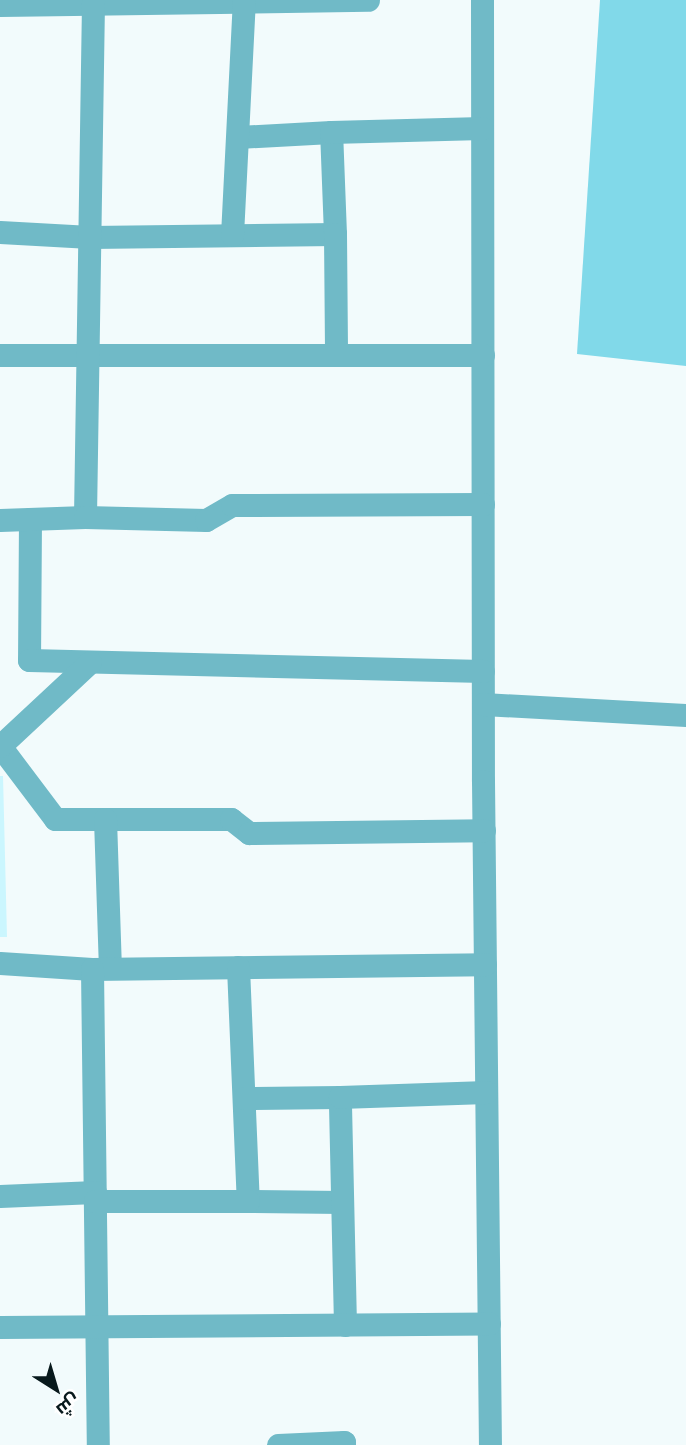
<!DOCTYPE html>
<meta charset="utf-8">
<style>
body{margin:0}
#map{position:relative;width:686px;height:1445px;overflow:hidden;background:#f2fbfc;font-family:Manrope,Cairo,sans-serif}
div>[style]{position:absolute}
.built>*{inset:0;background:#cbf6fe}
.green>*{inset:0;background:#81d9e9}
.minor>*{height:23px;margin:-11.5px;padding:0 11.5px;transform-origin:11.5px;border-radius:11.5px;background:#70bac7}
span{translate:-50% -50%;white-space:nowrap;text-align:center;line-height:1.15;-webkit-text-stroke:5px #fff;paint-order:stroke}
.north{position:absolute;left:21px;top:1354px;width:70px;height:70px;-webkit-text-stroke:5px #fff;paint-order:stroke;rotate:143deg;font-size:19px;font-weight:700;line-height:28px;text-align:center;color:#08191c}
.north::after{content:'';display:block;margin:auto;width:24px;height:32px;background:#08191c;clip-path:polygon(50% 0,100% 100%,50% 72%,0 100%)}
</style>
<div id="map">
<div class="built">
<i style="clip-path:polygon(0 776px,3px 776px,7px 937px,0 937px)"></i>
</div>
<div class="green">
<i style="clip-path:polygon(600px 0,686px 0,686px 366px,577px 354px)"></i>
</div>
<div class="minor">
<i style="left:482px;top:0;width:781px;rotate:89.93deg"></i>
<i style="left:483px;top:781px;width:664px;rotate:89.4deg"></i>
<i style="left:0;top:5px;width:368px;rotate:-0.8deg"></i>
<i style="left:238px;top:137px;width:93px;rotate:-3.1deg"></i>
<i style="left:0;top:232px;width:90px;rotate:3.2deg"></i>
<i style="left:90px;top:237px;width:245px;rotate:-0.7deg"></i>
<i style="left:335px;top:234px;width:102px;rotate:-92.2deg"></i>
<i style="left:331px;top:132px;width:151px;rotate:-1.5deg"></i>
<i style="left:335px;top:234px;width:121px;rotate:89.5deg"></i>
<i style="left:232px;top:235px;width:235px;rotate:-87.1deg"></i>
<i style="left:0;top:355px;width:483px"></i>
<i style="left:85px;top:517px;width:517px;rotate:-89.11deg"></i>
<i style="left:30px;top:519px;width:141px;rotate:90.4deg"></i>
<i style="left:29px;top:660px;width:454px;rotate:1.4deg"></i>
<i style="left:0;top:520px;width:85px;rotate:-2deg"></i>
<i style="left:85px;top:517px;width:121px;rotate:1.4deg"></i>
<i style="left:206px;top:520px;width:30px;rotate:-30deg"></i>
<i style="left:232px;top:505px;width:251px;rotate:-0.2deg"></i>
<i style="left:483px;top:704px;width:203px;rotate:3.1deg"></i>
<i style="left:0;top:746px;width:91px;rotate:53deg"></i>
<i style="left:55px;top:819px;width:176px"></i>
<i style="left:231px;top:819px;width:23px;rotate:38deg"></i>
<i style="left:249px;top:833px;width:235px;rotate:-0.7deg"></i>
<i style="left:0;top:746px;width:123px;rotate:-43deg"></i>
<i style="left:105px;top:819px;width:149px;rotate:88.1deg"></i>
<i style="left:0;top:963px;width:92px;rotate:3.7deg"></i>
<i style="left:92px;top:969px;width:393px;rotate:-0.7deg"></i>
<i style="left:238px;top:967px;width:234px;rotate:87.6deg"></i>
<i style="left:248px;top:1201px;width:94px;rotate:0.6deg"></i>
<i style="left:92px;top:969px;width:476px;rotate:89.3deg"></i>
<i style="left:244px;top:1098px;width:96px;rotate:-0.6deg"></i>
<i style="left:0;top:1196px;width:95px;rotate:-2.4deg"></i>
<i style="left:95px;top:1201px;width:153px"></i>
<i style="left:345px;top:1325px;width:228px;rotate:-91.3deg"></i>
<i style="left:340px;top:1097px;width:146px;rotate:-2deg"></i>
<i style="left:0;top:1327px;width:489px;rotate:-0.4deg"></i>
<i style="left:278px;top:1445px;width:66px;rotate:-2.6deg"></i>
<i style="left:344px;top:1442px;width:3px;rotate:90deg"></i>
</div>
<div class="north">ش</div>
</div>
